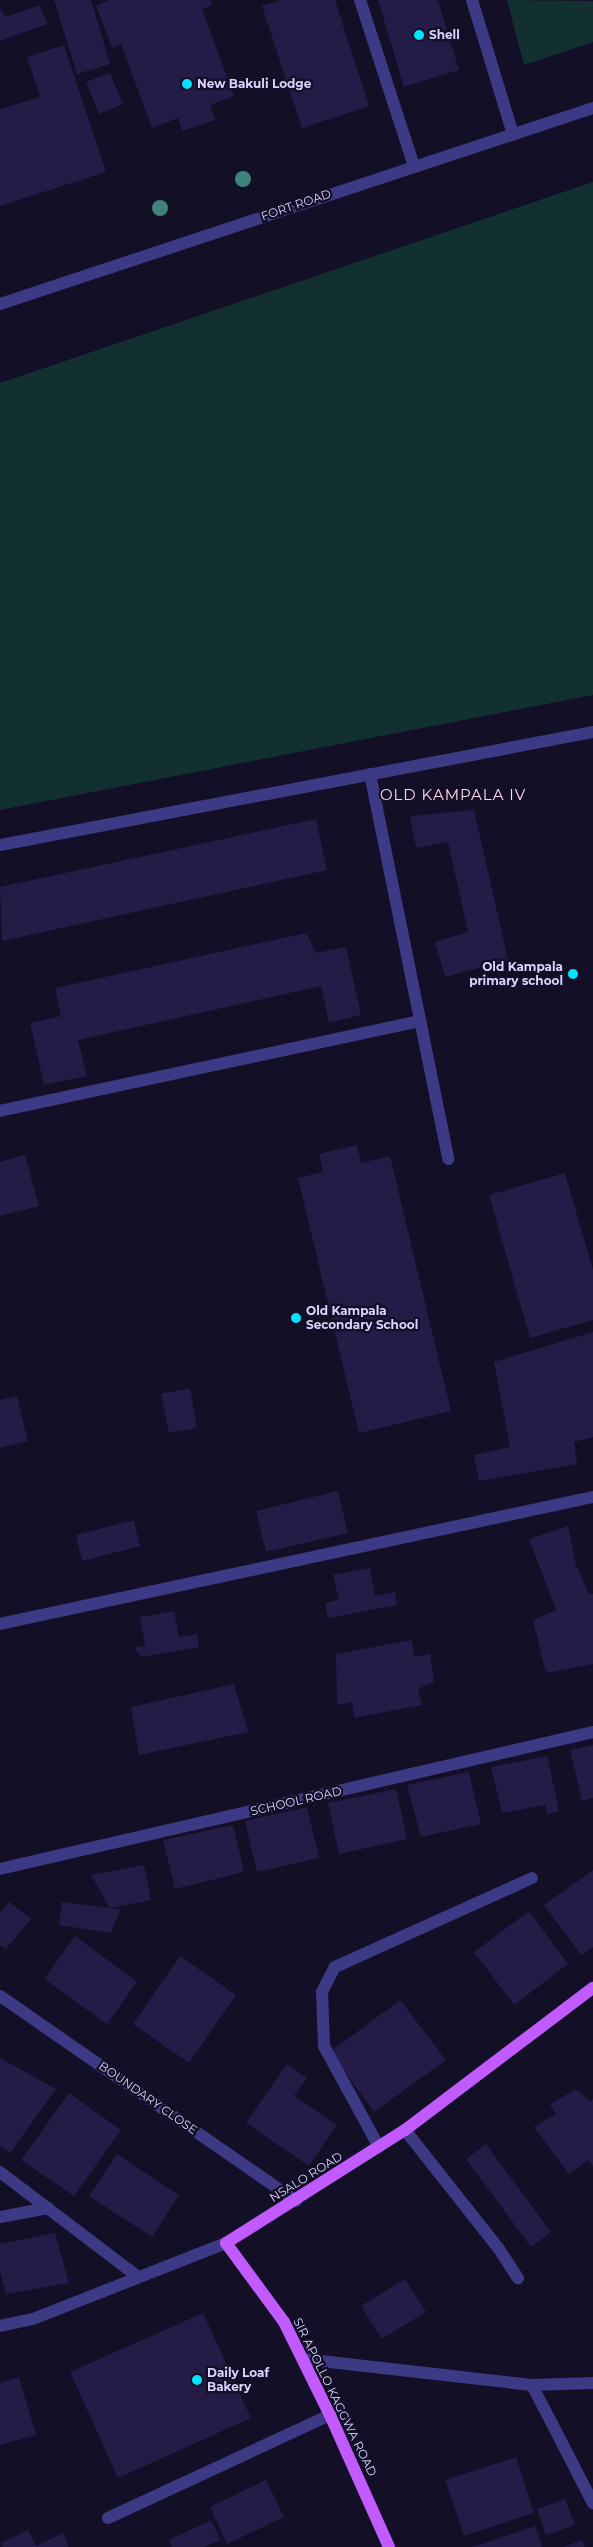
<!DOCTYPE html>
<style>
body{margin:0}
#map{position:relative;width:593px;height:2547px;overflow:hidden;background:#130f26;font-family:Montserrat,sans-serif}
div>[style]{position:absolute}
.green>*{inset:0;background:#12302f}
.building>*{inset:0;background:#241b47}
.minor>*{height:12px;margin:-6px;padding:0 6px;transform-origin:6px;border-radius:6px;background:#3d3a85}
.major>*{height:12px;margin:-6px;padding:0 6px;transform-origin:6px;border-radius:6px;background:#c25bff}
.trees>*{width:16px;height:16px;margin:-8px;border-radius:50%;background:#3d827b}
.dots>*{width:14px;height:14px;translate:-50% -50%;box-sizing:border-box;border:2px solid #130f26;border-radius:50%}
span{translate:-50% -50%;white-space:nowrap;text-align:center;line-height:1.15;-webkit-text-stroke:4.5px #130f26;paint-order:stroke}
.poi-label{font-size:12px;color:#d9d4ff;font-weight:700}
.left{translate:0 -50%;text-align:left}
.right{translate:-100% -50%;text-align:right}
.street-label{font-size:12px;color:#d9d4ff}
.quarter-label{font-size:15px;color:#ffd6f0;letter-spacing:1px}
</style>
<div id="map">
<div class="green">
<i style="clip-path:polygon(507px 0,593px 1px,593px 42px,524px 65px)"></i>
<i style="clip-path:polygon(593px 182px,593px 695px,0 810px,0 383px)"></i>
</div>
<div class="building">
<i style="clip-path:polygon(54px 0,91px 0,110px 64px,77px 74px)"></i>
<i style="clip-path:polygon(110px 0,210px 0,212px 5px,202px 9px,234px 96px,210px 105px,215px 120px,182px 131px,178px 118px,152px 128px,121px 44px,112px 48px,96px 5px)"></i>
<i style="clip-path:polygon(282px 0,335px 0,369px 106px,302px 128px,262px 6px)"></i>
<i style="clip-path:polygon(378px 0,438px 0,459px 70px,404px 87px)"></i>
<i style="clip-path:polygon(40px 5px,47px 24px,0 41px,0 8px,6px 17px)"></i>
<i style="clip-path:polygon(64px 45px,106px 172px,0 206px,0 109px,40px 97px,27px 57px)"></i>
<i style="clip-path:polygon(110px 73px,123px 104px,99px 114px,86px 82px)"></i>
<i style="clip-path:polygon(474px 810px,508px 960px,445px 977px,435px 942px,468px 932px,448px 842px,416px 848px,410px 816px)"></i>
<i style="clip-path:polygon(316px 819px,327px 870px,2px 941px,0 887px)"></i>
<i style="clip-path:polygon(306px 933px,316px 953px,346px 947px,361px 1015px,329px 1023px,321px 986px,78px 1040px,87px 1076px,44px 1085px,30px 1023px,61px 1016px,55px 988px)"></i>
<i style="clip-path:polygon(357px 1145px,361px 1163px,390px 1156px,451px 1411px,359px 1433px,298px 1178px,323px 1172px,319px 1154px)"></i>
<i style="clip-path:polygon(25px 1155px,39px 1206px,0 1216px,0 1162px)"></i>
<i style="clip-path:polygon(565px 1173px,593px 1270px,593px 1320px,530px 1338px,489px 1195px)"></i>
<i style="clip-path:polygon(593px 1332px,593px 1437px,574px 1442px,577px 1464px,479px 1481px,474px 1455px,510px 1447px,494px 1362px)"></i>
<i style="clip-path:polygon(190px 1388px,197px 1428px,169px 1433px,161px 1394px)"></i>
<i style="clip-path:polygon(17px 1396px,28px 1441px,0 1448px,0 1400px)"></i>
<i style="clip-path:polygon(338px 1491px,348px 1533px,266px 1552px,256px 1511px)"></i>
<i style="clip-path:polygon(134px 1520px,140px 1546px,82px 1561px,76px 1535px)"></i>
<i style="clip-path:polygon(568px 1526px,576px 1565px,589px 1594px,593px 1594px,593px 1664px,546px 1673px,533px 1620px,556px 1610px,529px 1539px)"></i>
<i style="clip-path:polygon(370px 1568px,375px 1596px,395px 1592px,397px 1605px,328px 1618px,325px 1603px,339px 1600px,333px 1575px)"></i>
<i style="clip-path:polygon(174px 1611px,179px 1637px,197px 1634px,199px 1647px,141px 1657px,134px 1648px,145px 1646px,140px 1617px)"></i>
<i style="clip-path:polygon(412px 1640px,414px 1657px,430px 1654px,434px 1682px,418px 1689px,422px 1705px,354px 1718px,352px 1702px,337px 1705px,336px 1654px)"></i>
<i style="clip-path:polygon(234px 1684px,248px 1732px,139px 1755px,131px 1707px)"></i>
<i style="clip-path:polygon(593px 1745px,593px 1798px,582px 1801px,570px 1750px)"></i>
<i style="clip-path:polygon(547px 1756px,559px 1811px,547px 1814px,545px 1805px,502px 1813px,491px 1767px)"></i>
<i style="clip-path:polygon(469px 1772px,481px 1824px,421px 1837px,407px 1785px)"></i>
<i style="clip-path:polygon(396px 1789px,407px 1839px,339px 1854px,328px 1803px)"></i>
<i style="clip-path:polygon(307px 1807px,319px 1858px,257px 1872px,245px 1821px)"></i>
<i style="clip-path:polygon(233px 1825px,244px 1872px,175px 1889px,163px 1840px)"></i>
<i style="clip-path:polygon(144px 1865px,151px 1900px,110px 1908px,91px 1875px)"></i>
<i style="clip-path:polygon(593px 1870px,593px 1947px,581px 1955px,544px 1905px)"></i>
<i style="clip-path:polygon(9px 1902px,31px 1919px,6px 1949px,0 1945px,0 1913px)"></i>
<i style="clip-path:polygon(62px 1902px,110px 1908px,120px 1910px,111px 1933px,59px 1925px)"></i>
<i style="clip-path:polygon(529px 1911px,568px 1964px,514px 2005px,474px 1952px)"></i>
<i style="clip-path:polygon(75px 1936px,137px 1982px,107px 2024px,44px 1979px)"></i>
<i style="clip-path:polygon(180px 1956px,236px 1995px,189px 2063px,133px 2024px)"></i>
<i style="clip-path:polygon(400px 2000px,446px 2060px,374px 2112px,330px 2052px)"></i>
<i style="clip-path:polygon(0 2058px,56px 2089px,10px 2153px,0 2146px)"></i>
<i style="clip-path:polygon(287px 2064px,307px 2078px,294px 2096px,337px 2125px,309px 2166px,246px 2123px)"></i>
<i style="clip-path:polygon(575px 2089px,590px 2101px,593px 2099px,593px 2166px,588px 2160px,569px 2174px,534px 2127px,556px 2114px,550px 2105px)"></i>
<i style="clip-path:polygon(69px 2093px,121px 2130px,74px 2196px,21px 2160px)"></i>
<i style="clip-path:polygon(486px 2144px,551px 2232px,531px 2247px,466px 2159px)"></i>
<i style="clip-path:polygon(117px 2154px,179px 2195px,152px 2237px,89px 2196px)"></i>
<i style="clip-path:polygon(55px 2233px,69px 2283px,6px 2294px,0 2271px,0 2244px)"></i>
<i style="clip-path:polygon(405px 2279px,426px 2312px,382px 2339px,361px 2306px)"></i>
<i style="clip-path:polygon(203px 2313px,251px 2418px,118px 2478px,70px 2372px)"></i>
<i style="clip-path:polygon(19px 2377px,36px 2435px,0 2445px,0 2383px)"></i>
<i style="clip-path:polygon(516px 2457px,534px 2513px,464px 2536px,445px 2480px)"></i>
<i style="clip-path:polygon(266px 2480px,284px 2517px,227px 2544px,210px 2507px)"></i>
<i style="clip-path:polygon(565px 2499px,575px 2525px,546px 2535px,537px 2509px)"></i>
<i style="clip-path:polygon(211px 2520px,220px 2540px,204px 2547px,172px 2547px,169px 2540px)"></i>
<i style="clip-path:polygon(535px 2526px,542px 2547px,473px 2547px)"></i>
<i style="clip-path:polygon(28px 2530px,36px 2546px,63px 2533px,69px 2547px,3px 2547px,1px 2543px)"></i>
<i style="clip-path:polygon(582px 2540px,585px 2547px,563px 2547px)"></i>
</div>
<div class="minor">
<i style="left:360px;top:0;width:175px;rotate:72deg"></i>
<i style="left:472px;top:0;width:140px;rotate:73deg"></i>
<i style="left:0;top:304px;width:625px;rotate:-18.29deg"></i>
<i style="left:370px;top:774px;width:393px;rotate:78.5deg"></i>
<i style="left:0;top:845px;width:604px;rotate:-10.79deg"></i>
<i style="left:0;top:1111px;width:430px;rotate:-12.1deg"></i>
<i style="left:0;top:1624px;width:606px;rotate:-12.09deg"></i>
<i style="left:0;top:1869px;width:609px;rotate:-13.01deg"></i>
<i style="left:0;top:1996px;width:360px;rotate:34.7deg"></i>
<i style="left:405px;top:2130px;width:152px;rotate:51.7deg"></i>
<i style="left:499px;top:2249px;width:35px;rotate:57deg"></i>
<i style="left:379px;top:2147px;width:115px;rotate:-118.6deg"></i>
<i style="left:324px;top:2046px;width:54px;rotate:-92.1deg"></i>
<i style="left:322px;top:1992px;width:28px;rotate:-63deg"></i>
<i style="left:335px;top:1967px;width:216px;rotate:-24.3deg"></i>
<i style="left:0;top:2172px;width:172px;rotate:37.2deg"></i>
<i style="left:0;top:2217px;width:49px;rotate:-10.6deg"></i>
<i style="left:0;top:2326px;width:34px;rotate:-12deg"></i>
<i style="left:33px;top:2319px;width:207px;rotate:-21.5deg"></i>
<i style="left:303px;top:2359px;width:230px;rotate:6.5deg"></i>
<i style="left:532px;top:2385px;width:61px;rotate:-1.9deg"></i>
<i style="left:532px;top:2385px;width:133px;rotate:62.7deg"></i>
<i style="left:108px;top:2518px;width:245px;rotate:-24.9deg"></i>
</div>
<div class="major">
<i style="left:389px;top:2547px;width:145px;rotate:-114.1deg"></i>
<i style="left:330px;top:2415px;width:104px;rotate:-116.3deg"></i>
<i style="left:284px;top:2322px;width:98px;rotate:-126.3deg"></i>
<i style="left:226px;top:2243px;width:212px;rotate:-32.3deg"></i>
<i style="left:405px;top:2130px;width:236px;rotate:-37.1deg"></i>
</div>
<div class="trees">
<i style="left:243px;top:179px"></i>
<i style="left:160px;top:208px"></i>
</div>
<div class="dots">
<i style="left:419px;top:35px;background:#00e5ff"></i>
<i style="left:187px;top:84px;background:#00e5ff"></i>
<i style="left:573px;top:974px;background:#00e5ff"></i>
<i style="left:296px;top:1318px;background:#00e5ff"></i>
<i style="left:197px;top:2380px;background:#00e5ff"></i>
</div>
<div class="poi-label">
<span class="left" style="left:429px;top:35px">Shell</span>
<span class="left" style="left:197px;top:84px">New Bakuli Lodge</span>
<span class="right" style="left:563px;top:974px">Old Kampala<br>primary school</span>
<span class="left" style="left:306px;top:1318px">Old Kampala<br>Secondary School</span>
<span class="left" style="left:207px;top:2380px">Daily Loaf<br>Bakery</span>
</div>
<div class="street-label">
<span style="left:296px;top:205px;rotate:-19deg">FORT ROAD</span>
<span style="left:296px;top:1801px;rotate:-13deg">SCHOOL ROAD</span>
<span style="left:148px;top:2098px;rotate:35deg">BOUNDARY CLOSE</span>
<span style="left:306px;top:2177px;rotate:-32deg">NSALO ROAD</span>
<span style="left:335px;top:2397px;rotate:64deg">SIR APOLLO KAGGWA ROAD</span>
</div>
<div class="quarter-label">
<span style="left:453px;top:795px">OLD KAMPALA IV</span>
</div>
</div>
